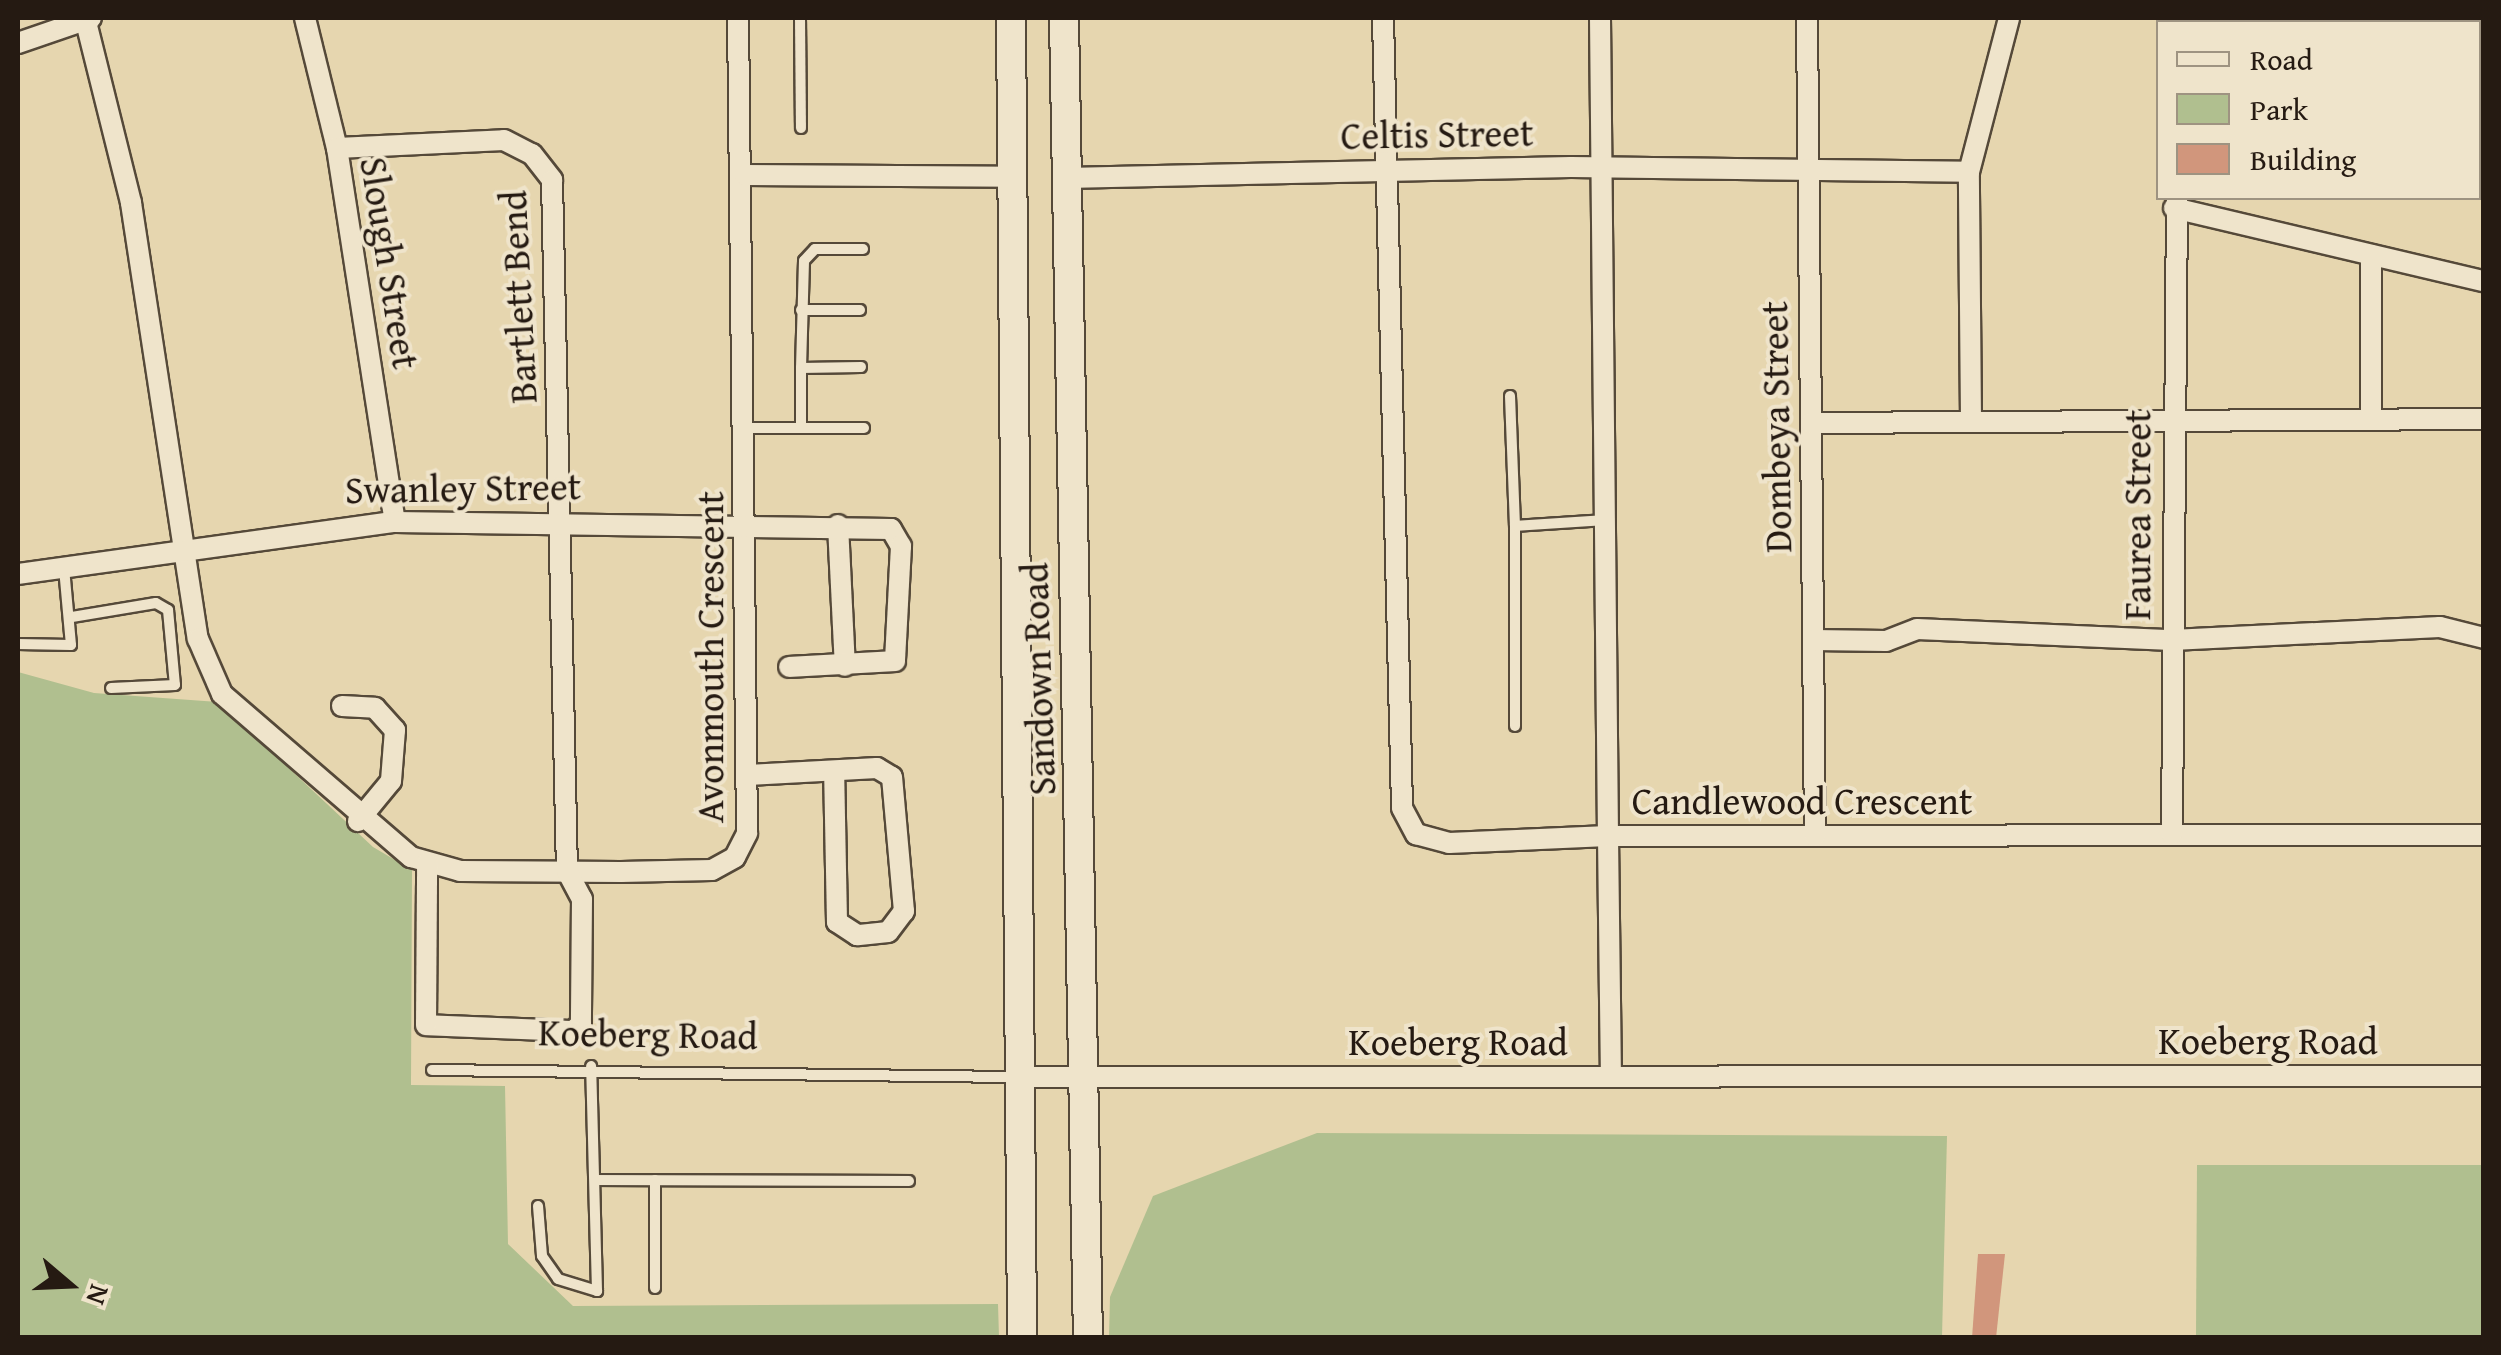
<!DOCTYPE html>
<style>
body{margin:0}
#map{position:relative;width:2501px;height:1355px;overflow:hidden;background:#e6d6af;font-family:"Gentium Book Plus",serif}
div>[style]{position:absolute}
.green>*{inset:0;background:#b0bf8f}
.building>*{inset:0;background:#d1967c}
.roads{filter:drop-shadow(2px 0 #554939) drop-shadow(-2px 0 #554939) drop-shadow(0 2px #554939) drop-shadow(0 -2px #554939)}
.service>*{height:10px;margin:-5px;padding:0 5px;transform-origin:5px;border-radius:5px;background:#efe4cb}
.minor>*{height:20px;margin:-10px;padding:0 10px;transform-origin:10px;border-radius:10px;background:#efe4cb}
.secondary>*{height:28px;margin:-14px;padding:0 14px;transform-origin:14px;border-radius:14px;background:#efe4cb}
span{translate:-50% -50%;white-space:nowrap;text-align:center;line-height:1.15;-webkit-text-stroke:8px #efe4cb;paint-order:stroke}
.street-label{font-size:38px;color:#251a12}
.frame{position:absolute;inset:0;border:20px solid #251a12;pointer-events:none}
.legend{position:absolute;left:2156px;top:20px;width:325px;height:180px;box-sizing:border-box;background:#efe4cb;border:2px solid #9e9381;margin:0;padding:12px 18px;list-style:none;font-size:30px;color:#251a12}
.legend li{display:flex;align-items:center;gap:20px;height:50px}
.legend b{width:50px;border:2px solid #9e9381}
.north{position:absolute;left:20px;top:1235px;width:100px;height:100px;-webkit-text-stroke:8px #efe4cb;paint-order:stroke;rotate:109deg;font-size:28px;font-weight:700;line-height:40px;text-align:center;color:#251a12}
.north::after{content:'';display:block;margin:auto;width:35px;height:45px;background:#251a12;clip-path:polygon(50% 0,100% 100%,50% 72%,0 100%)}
</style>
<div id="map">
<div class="green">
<i style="clip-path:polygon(18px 672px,94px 693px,218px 702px,373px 847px,412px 870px,411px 1085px,505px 1086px,508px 1244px,573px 1306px,998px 1304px,999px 1337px,18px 1337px)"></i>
<i style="clip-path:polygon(1317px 1133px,1947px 1136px,1942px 1337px,1109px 1337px,1110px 1297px,1153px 1196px)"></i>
<i style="clip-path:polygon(2197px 1165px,2483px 1165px,2483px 1337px,2196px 1337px)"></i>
</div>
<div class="building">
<i style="clip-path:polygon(1978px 1254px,2005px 1254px,1996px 1338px,1972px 1338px)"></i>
</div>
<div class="roads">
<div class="service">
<i style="left:800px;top:18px;width:110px;rotate:89.5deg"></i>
<i style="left:863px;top:249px;width:48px;rotate:180deg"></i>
<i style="left:815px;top:249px;width:16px;rotate:133deg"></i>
<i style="left:804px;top:261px;width:107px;rotate:91.6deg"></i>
<i style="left:801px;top:368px;width:60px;rotate:90deg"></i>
<i style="left:801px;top:428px;width:63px"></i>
<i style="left:801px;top:310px;width:59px"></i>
<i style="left:801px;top:368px;width:60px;rotate:-1deg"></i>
<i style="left:1510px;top:396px;width:130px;rotate:87.8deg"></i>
<i style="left:747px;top:428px;width:54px"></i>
<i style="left:72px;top:617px;width:85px;rotate:-9.5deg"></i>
<i style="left:156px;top:603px;width:14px;rotate:30deg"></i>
<i style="left:168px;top:610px;width:75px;rotate:84.7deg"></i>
<i style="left:175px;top:685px;width:64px;rotate:177.3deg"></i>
<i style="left:18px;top:644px;width:53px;rotate:1.1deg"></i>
<i style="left:71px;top:645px;width:77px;rotate:-95.2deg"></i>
<i style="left:1515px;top:726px;width:200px;rotate:-90deg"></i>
<i style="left:1515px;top:526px;width:90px;rotate:-3.8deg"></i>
<i style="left:432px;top:1070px;width:584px;rotate:0.69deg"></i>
<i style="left:596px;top:1180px;width:313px;rotate:0.2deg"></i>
<i style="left:655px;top:1180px;width:108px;rotate:90deg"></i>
<i style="left:538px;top:1206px;width:50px;rotate:85.4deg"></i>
<i style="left:542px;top:1256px;width:28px;rotate:55deg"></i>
<i style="left:558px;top:1279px;width:41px;rotate:17.1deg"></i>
<i style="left:597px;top:1291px;width:225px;rotate:-91.5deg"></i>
</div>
<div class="minor">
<i style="left:85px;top:18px;width:191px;rotate:76deg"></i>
<i style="left:131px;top:203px;width:441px;rotate:81.3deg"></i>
<i style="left:198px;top:639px;width:60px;rotate:66.4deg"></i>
<i style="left:222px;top:694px;width:250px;rotate:40.8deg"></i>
<i style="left:411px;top:857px;width:51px;rotate:15.9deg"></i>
<i style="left:460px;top:871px;width:161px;rotate:0.4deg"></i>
<i style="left:621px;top:872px;width:91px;rotate:-1.3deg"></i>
<i style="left:712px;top:870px;width:26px;rotate:-29deg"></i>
<i style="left:735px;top:857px;width:27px;rotate:-63deg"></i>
<i style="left:747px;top:833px;width:815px;rotate:-90.63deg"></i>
<i style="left:305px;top:18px;width:134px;rotate:76.2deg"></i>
<i style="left:337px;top:148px;width:378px;rotate:81.2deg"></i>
<i style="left:1383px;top:18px;width:790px;rotate:88.62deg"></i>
<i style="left:1402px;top:808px;width:30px;rotate:62deg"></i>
<i style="left:1416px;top:834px;width:34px;rotate:15deg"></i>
<i style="left:1449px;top:843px;width:159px;rotate:-2.5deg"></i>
<i style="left:1608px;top:836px;width:241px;rotate:89.3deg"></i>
<i style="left:1600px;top:18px;width:818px;rotate:89.44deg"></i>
<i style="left:1608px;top:836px;width:876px;rotate:-0.07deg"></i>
<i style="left:1807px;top:18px;width:818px;rotate:89.44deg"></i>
<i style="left:2246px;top:18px;width:20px;rotate:11deg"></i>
<i style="left:2216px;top:22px;width:4px;rotate:-76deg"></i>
<i style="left:2420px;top:22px;width:4px;rotate:-76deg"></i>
<i style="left:18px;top:43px;width:77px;rotate:-18.9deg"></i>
<i style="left:2478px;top:73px;width:6px;rotate:9deg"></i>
<i style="left:337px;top:148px;width:167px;rotate:-2.7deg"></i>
<i style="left:504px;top:140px;width:31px;rotate:27deg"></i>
<i style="left:532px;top:154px;width:33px;rotate:52deg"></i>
<i style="left:552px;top:180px;width:691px;rotate:88.76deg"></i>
<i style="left:567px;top:871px;width:32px;rotate:62deg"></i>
<i style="left:582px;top:899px;width:125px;rotate:90.5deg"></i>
<i style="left:581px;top:1024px;width:11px;rotate:139deg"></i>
<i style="left:573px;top:1031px;width:147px;rotate:-177.7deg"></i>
<i style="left:426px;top:1025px;width:162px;rotate:-89.6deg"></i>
<i style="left:745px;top:175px;width:268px;rotate:0.4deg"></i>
<i style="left:1066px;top:178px;width:505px;rotate:-1.25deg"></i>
<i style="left:1571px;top:167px;width:398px;rotate:0.7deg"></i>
<i style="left:2174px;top:208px;width:318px;rotate:13.3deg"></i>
<i style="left:2371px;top:419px;width:164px;rotate:-90deg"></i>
<i style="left:1971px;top:420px;width:248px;rotate:-90.5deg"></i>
<i style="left:1969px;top:172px;width:159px;rotate:-75.4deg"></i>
<i style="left:1811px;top:423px;width:673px;rotate:-0.34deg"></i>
<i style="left:838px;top:525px;width:141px;rotate:87.2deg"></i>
<i style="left:18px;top:574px;width:381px;rotate:-7.9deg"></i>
<i style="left:395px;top:522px;width:496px;rotate:0.8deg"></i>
<i style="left:891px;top:529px;width:20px;rotate:60deg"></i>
<i style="left:901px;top:546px;width:115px;rotate:93deg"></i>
<i style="left:895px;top:661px;width:106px;rotate:176.8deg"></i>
<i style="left:1813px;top:640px;width:73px;rotate:0.8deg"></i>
<i style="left:1886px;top:641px;width:33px;rotate:-21deg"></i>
<i style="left:1917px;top:629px;width:255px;rotate:2.5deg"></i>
<i style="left:2172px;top:640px;width:268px;rotate:-2.8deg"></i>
<i style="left:2440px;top:627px;width:45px;rotate:14deg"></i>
<i style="left:342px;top:706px;width:33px;rotate:3deg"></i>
<i style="left:375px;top:708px;width:30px;rotate:48deg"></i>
<i style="left:395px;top:730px;width:51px;rotate:94.5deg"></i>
<i style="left:391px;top:781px;width:52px;rotate:129.5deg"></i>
<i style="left:748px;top:775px;width:129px;rotate:-3.1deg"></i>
<i style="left:877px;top:768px;width:17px;rotate:31deg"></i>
<i style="left:892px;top:777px;width:135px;rotate:84.9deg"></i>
<i style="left:904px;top:911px;width:26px;rotate:127deg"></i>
<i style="left:888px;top:932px;width:31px;rotate:174deg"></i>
<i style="left:857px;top:935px;width:24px;rotate:-147deg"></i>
<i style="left:837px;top:922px;width:151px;rotate:-91.1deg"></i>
<i style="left:2172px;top:834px;width:636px;rotate:-89.55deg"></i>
<i style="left:1018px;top:1077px;width:1466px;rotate:-0.04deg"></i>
</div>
<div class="secondary">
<i style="left:1011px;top:18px;width:1320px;rotate:89.52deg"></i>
<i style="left:1064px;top:18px;width:1320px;rotate:88.96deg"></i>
</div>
</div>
<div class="street-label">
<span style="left:1437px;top:134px;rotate:-1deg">Celtis Street</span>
<span style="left:390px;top:263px;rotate:81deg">Slough Street</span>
<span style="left:518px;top:297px;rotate:-93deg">Bartlett Bend</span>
<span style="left:1776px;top:427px;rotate:-91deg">Dombeya Street</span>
<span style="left:463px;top:488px;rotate:-1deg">Swanley Street</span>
<span style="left:2137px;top:515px;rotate:-90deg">Faurea Street</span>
<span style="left:710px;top:657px;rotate:-90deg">Avonmouth Crescent</span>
<span style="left:1038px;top:679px;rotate:-92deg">Sandown Road</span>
<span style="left:1802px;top:801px">Candlewood Crescent</span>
<span style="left:648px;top:1034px;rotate:1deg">Koeberg Road</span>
<span style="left:2268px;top:1041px">Koeberg Road</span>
<span style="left:1458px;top:1042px">Koeberg Road</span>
</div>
<div class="frame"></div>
<ul class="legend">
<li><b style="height:12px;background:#efe4cb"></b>Road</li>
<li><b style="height:28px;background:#b0bf8f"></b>Park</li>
<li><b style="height:28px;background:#d1967c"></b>Building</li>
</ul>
<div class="north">N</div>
</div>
